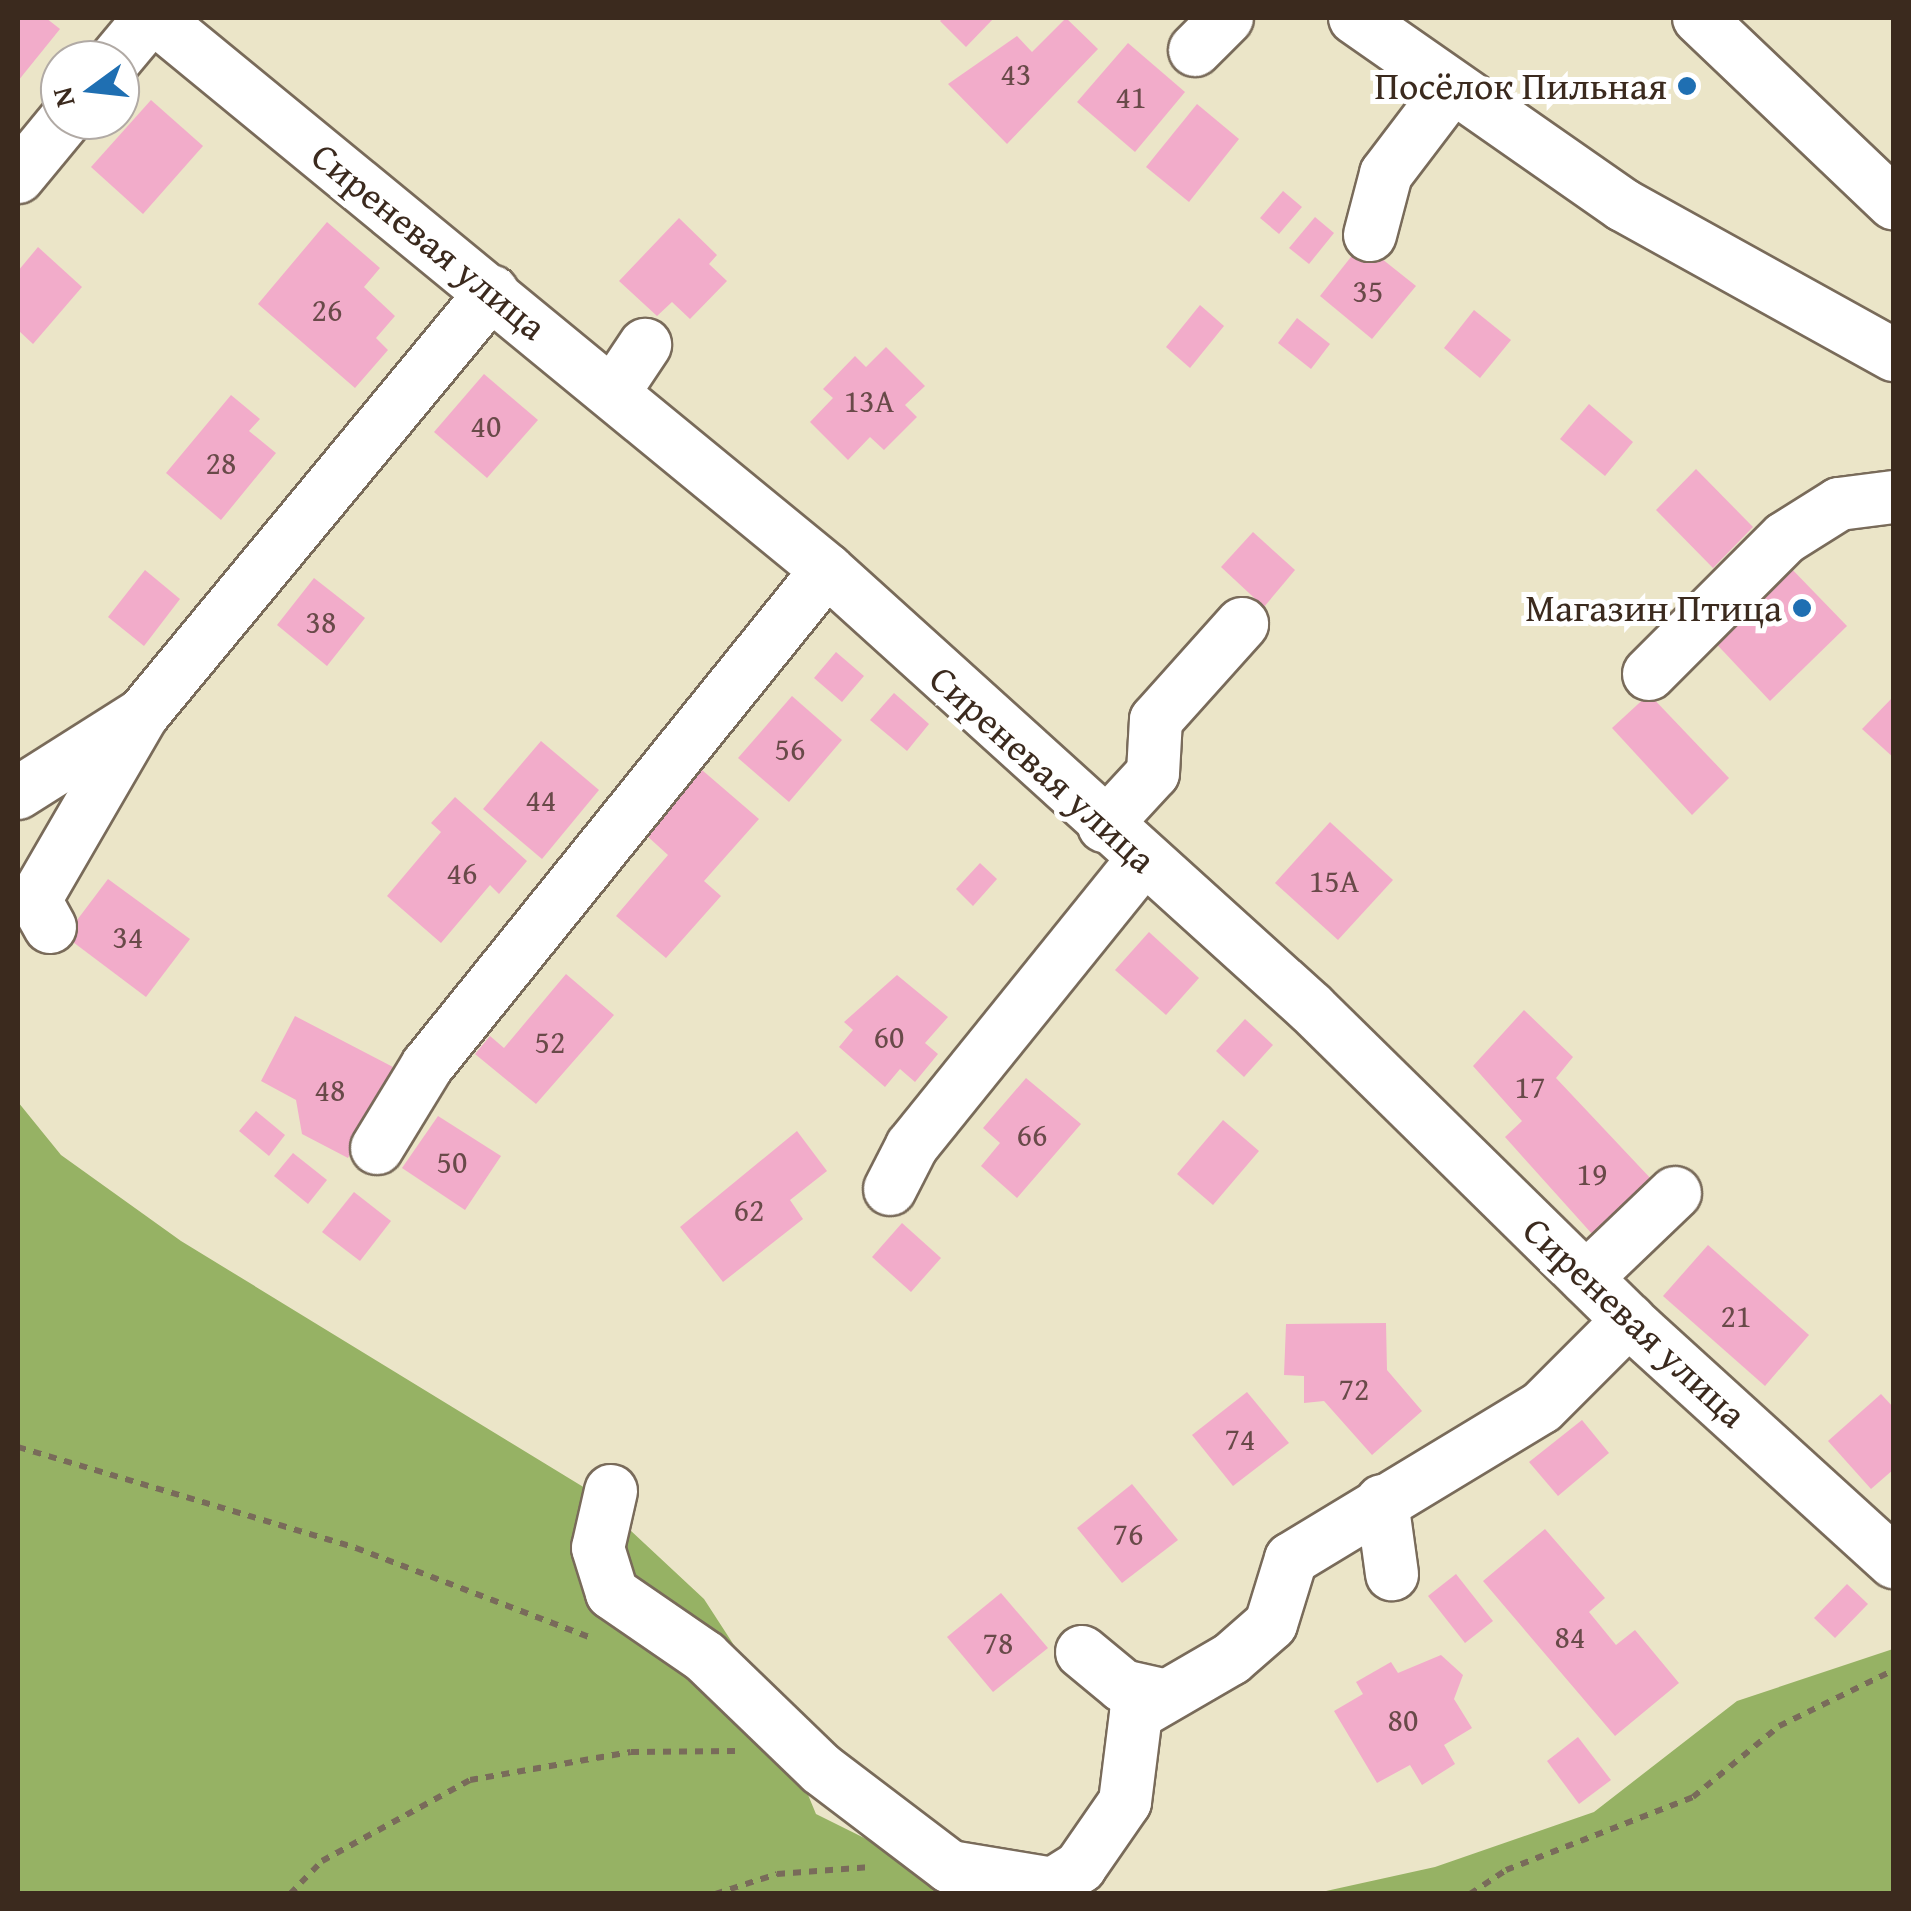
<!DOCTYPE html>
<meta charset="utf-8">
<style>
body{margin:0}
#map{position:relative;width:1911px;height:1911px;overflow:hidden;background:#ebe5c8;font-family:"Gentium Book Plus",serif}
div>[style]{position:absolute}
.forest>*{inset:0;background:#96b264}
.building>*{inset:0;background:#f2acca}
.path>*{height:6px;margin-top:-3px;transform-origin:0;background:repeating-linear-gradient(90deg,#796b5a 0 8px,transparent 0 16px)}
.roads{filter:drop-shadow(2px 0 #796b5a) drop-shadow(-2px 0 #796b5a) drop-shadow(0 2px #796b5a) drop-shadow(0 -2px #796b5a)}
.minor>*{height:52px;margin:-26px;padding:0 26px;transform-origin:26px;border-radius:26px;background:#fff}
.dots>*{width:28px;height:28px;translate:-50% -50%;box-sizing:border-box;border:5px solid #fff;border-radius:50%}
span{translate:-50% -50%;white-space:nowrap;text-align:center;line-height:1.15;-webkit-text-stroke:10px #fff;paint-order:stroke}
.number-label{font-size:32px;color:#694a49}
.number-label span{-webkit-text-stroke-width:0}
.poi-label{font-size:38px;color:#3b2a1e}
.right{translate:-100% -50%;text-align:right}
.street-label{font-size:38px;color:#3b2a1e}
.frame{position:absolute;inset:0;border:20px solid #3b2a1e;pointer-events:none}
.north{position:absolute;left:40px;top:40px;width:100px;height:100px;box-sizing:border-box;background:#fff;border:2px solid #b1aaa5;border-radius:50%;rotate:255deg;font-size:28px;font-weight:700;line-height:40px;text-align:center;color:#3b2a1e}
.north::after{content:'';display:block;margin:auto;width:35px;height:45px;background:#1f6fb2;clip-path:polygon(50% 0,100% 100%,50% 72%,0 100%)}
</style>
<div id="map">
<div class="forest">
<i style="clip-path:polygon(18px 1102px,61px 1155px,181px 1241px,585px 1488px,704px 1599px,767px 1696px,816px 1814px,975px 1893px,18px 1893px)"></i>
<i style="clip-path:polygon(1893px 1649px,1893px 1893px,1317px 1893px,1435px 1867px,1594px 1812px,1737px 1701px)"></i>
</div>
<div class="building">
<i style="clip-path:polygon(18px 18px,46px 18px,60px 29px,18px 81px)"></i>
<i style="clip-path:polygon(994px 18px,966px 47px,940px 21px,943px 18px)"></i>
<i style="clip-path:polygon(1066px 18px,1098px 49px,1007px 144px,948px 84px,1017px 36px,1032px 52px)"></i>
<i style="clip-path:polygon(1128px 43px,1185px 92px,1135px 152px,1077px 102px)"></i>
<i style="clip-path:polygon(151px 100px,203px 146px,143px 214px,91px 167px)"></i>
<i style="clip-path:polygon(1197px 104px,1239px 139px,1189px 202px,1146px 167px)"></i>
<i style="clip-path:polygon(1283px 191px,1302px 207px,1279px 234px,1260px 218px)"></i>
<i style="clip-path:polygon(1315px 217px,1334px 233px,1309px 264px,1289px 248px)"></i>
<i style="clip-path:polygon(679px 218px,717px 255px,709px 264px,727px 281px,690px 319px,672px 302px,657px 316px,619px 281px)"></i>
<i style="clip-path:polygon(327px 222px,380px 268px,364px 287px,395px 316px,376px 338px,388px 350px,355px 388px,258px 304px)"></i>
<i style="clip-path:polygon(1362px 243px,1416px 286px,1372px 339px,1320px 296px)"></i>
<i style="clip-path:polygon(38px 247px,82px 287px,33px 344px,18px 330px,18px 271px)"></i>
<i style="clip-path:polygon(1200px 305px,1224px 326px,1190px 368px,1166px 347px)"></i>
<i style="clip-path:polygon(1474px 310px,1511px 340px,1480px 378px,1444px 348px)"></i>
<i style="clip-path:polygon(1297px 318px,1330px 344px,1311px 369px,1278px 343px)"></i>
<i style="clip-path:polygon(886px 347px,925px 386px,905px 405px,917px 417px,884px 450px,870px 437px,848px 460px,810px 422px,833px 398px,823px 389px,855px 356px,866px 367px)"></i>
<i style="clip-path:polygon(484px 374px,538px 420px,487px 478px,434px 432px)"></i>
<i style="clip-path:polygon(231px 395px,260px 419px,249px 431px,276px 453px,221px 520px,166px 473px)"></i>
<i style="clip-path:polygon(1589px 404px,1633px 442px,1605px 476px,1560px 439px)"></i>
<i style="clip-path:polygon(1696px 469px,1753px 527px,1713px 568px,1656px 510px)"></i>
<i style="clip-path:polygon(1253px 532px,1295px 570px,1264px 607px,1221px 567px)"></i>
<i style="clip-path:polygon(1785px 562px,1847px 626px,1770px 701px,1708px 635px)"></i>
<i style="clip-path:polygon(145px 570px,180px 599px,144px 646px,108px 617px)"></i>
<i style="clip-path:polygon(314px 578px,365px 618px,327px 666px,277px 625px)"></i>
<i style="clip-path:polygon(836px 652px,864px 676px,842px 702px,814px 678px)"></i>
<i style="clip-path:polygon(894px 693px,929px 724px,907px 751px,870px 720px)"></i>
<i style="clip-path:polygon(1649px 694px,1729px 778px,1692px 815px,1612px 728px)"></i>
<i style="clip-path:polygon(792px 696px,842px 740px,789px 802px,738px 758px)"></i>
<i style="clip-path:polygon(1894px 696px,1894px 758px,1862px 729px)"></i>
<i style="clip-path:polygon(541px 741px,599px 790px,542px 859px,483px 809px)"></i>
<i style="clip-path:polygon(702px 770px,759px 819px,704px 881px,721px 896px,666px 958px,616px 916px,668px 855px,646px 835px)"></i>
<i style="clip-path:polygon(455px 797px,527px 861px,499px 894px,490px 885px,441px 943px,387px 896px,441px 832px,431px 823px)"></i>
<i style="clip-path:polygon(1330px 822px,1393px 880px,1338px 940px,1275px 883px)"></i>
<i style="clip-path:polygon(980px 863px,997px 879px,973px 906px,956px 889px)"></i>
<i style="clip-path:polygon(108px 879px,190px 939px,146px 997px,65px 936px)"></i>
<i style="clip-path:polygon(1149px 932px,1199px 978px,1166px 1015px,1115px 970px)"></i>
<i style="clip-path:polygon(566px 974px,614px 1015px,536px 1104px,475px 1054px,490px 1036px,504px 1048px)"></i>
<i style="clip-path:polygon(897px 975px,948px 1017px,925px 1043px,938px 1054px,915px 1082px,900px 1069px,885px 1087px,839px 1047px,853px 1030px,844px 1022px)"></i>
<i style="clip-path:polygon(1524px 1010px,1573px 1057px,1556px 1078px,1653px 1181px,1593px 1235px,1505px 1137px,1522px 1121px,1473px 1066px)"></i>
<i style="clip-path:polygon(295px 1016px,393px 1067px,348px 1158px,302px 1134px,296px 1100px,261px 1081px)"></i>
<i style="clip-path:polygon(1245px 1019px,1273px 1045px,1244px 1077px,1216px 1051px)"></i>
<i style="clip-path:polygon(1026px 1078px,1081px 1124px,1017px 1198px,981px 1166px,1000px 1143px,983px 1128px)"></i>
<i style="clip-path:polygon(256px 1111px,285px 1135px,269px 1156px,239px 1131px)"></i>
<i style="clip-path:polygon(438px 1116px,501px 1156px,465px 1210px,402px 1168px)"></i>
<i style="clip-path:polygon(1223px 1120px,1259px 1151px,1213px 1205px,1177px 1174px)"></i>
<i style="clip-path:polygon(797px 1131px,827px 1171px,790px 1200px,803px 1219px,723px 1282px,680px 1227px)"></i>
<i style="clip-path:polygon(293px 1153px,327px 1180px,308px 1204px,274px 1176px)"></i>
<i style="clip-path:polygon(354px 1192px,391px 1221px,360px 1261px,322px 1232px)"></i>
<i style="clip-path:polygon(902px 1223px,941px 1258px,911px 1292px,872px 1257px)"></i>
<i style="clip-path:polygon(1708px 1245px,1809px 1335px,1765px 1386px,1663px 1296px)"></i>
<i style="clip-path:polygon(1386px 1323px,1387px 1370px,1422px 1411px,1372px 1455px,1324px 1401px,1304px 1403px,1304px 1376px,1284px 1375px,1286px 1324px)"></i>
<i style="clip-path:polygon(1247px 1392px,1289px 1443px,1233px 1486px,1192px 1435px)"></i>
<i style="clip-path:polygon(1881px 1394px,1894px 1408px,1894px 1469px,1871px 1489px,1828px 1441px)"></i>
<i style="clip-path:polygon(1582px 1420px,1609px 1453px,1558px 1496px,1529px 1462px)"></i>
<i style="clip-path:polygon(1132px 1484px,1178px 1540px,1122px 1583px,1077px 1528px)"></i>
<i style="clip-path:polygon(1545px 1529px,1605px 1598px,1589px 1612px,1616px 1645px,1635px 1630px,1679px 1683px,1615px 1736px,1483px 1581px)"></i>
<i style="clip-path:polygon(1456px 1574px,1493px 1621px,1465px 1643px,1428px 1596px)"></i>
<i style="clip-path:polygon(1847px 1584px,1868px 1604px,1835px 1638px,1814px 1618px)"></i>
<i style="clip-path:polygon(1001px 1593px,1048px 1648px,993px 1692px,947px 1637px)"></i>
<i style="clip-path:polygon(1441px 1655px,1463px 1675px,1454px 1699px,1472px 1728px,1444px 1745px,1455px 1764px,1422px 1785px,1410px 1765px,1377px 1783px,1334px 1711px,1363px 1694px,1356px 1682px,1391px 1662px,1398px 1673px)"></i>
<i style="clip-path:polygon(1578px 1737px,1611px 1780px,1579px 1804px,1547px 1761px)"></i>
</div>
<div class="path">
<i style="left:18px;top:1447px;width:353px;rotate:16.6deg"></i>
<i style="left:356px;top:1548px;width:249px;rotate:20.9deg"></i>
<i style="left:290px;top:1894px;width:46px;rotate:-45.9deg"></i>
<i style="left:322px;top:1861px;width:169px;rotate:-28.7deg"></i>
<i style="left:470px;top:1780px;width:163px;rotate:-9.9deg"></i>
<i style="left:631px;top:1752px;width:104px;rotate:-0.6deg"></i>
<i style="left:715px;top:1894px;width:65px;rotate:-17.9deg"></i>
<i style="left:777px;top:1874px;width:94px;rotate:-4.3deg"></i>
<i style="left:1470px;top:1894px;width:43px;rotate:-33.7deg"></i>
<i style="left:1506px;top:1870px;width:201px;rotate:-21.3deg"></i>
<i style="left:1693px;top:1797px;width:112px;rotate:-39.5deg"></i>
<i style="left:1779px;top:1726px;width:128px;rotate:-26deg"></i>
</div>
<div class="roads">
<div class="minor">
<i style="left:155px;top:18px;width:870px;rotate:39.4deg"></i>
<i style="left:827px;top:570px;width:653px;rotate:42.14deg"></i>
<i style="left:1311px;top:1008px;width:460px;rotate:44.5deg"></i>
<i style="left:1639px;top:1330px;width:345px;rotate:42.3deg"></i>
<i style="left:1355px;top:18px;width:327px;rotate:34.9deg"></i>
<i style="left:1623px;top:205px;width:310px;rotate:29deg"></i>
<i style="left:1699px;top:18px;width:269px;rotate:43.6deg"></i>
<i style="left:1195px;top:50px;width:45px;rotate:-45deg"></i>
<i style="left:115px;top:60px;width:55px;rotate:-50.2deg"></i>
<i style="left:18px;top:177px;width:74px;rotate:-50.5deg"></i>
<i style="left:1370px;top:235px;width:63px;rotate:-75.3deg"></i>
<i style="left:1386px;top:174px;width:109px;rotate:-52.8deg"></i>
<i style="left:613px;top:393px;width:58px;rotate:-56.3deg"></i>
<i style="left:1649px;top:674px;width:192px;rotate:-45deg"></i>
<i style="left:1785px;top:538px;width:64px;rotate:-32.2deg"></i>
<i style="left:1839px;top:504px;width:55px;rotate:-7.3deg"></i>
<i style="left:18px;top:793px;width:148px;rotate:-32.3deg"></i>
<i style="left:1104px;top:826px;width:72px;rotate:-47.2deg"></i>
<i style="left:1153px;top:773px;width:53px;rotate:-86.8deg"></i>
<i style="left:1156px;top:720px;width:129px;rotate:-48.1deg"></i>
<i style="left:50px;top:927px;width:31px;rotate:-119deg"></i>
<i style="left:35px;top:900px;width:215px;rotate:-59.9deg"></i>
<i style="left:143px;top:714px;width:548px;rotate:-50.41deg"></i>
<i style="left:377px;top:1148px;width:96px;rotate:-58.6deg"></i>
<i style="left:427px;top:1066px;width:637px;rotate:-51.12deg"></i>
<i style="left:890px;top:1189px;width:48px;rotate:-62.9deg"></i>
<i style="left:912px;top:1146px;width:366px;rotate:-51.1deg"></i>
<i style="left:1586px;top:1278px;width:123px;rotate:-43.7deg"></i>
<i style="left:611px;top:1491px;width:58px;rotate:102.8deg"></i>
<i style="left:598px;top:1548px;width:47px;rotate:72.7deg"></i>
<i style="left:612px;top:1593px;width:113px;rotate:34.5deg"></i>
<i style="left:705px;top:1657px;width:161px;rotate:44deg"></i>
<i style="left:821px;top:1769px;width:162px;rotate:37.2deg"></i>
<i style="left:950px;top:1867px;width:104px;rotate:9.4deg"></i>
<i style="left:1053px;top:1884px;width:32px;rotate:-32deg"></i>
<i style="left:1080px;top:1867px;width:79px;rotate:-55.3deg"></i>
<i style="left:1125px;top:1802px;width:89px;rotate:-82.9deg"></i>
<i style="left:1136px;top:1714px;width:110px;rotate:-30.1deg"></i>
<i style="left:1231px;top:1659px;width:53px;rotate:-41.2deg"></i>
<i style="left:1271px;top:1624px;width:68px;rotate:-72.9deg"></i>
<i style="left:1291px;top:1559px;width:293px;rotate:-31.2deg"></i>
<i style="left:1542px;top:1407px;width:123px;rotate:-45deg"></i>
<i style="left:1382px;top:1501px;width:74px;rotate:82.2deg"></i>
<i style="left:1082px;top:1652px;width:53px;rotate:39.7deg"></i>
<i style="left:1123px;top:1686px;width:41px;rotate:12.7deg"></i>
</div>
</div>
<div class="dots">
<i style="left:1687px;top:86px;background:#1f6fb2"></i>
<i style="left:1802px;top:608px;background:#1f6fb2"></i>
</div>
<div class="number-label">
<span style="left:1016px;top:74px">43</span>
<span style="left:1131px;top:97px">41</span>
<span style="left:1368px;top:291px">35</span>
<span style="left:327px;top:310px">26</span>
<span style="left:869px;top:401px">13А</span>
<span style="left:486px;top:426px">40</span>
<span style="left:221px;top:463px">28</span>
<span style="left:321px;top:622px">38</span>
<span style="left:790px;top:749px">56</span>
<span style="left:541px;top:800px">44</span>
<span style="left:462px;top:873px">46</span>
<span style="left:1334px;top:881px">15А</span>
<span style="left:128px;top:937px">34</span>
<span style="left:889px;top:1037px">60</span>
<span style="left:550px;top:1042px">52</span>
<span style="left:1530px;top:1087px">17</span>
<span style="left:330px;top:1090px">48</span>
<span style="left:1032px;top:1135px">66</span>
<span style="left:452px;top:1162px">50</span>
<span style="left:1592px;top:1174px">19</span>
<span style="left:749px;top:1210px">62</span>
<span style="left:1736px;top:1316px">21</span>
<span style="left:1354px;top:1389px">72</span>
<span style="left:1240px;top:1439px">74</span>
<span style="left:1128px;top:1534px">76</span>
<span style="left:1570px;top:1637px">84</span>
<span style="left:998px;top:1643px">78</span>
<span style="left:1403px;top:1720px">80</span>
</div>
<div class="poi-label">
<span class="right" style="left:1667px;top:86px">Посёлок Пильная</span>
<span class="right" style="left:1782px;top:608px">Магазин Птица</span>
</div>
<div class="street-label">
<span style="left:429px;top:241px;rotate:39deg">Сиреневая улица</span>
<span style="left:1043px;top:769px;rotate:42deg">Сиреневая улица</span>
<span style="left:1635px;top:1322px;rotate:43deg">Сиреневая улица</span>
</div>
<div class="frame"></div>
<div class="north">N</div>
</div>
